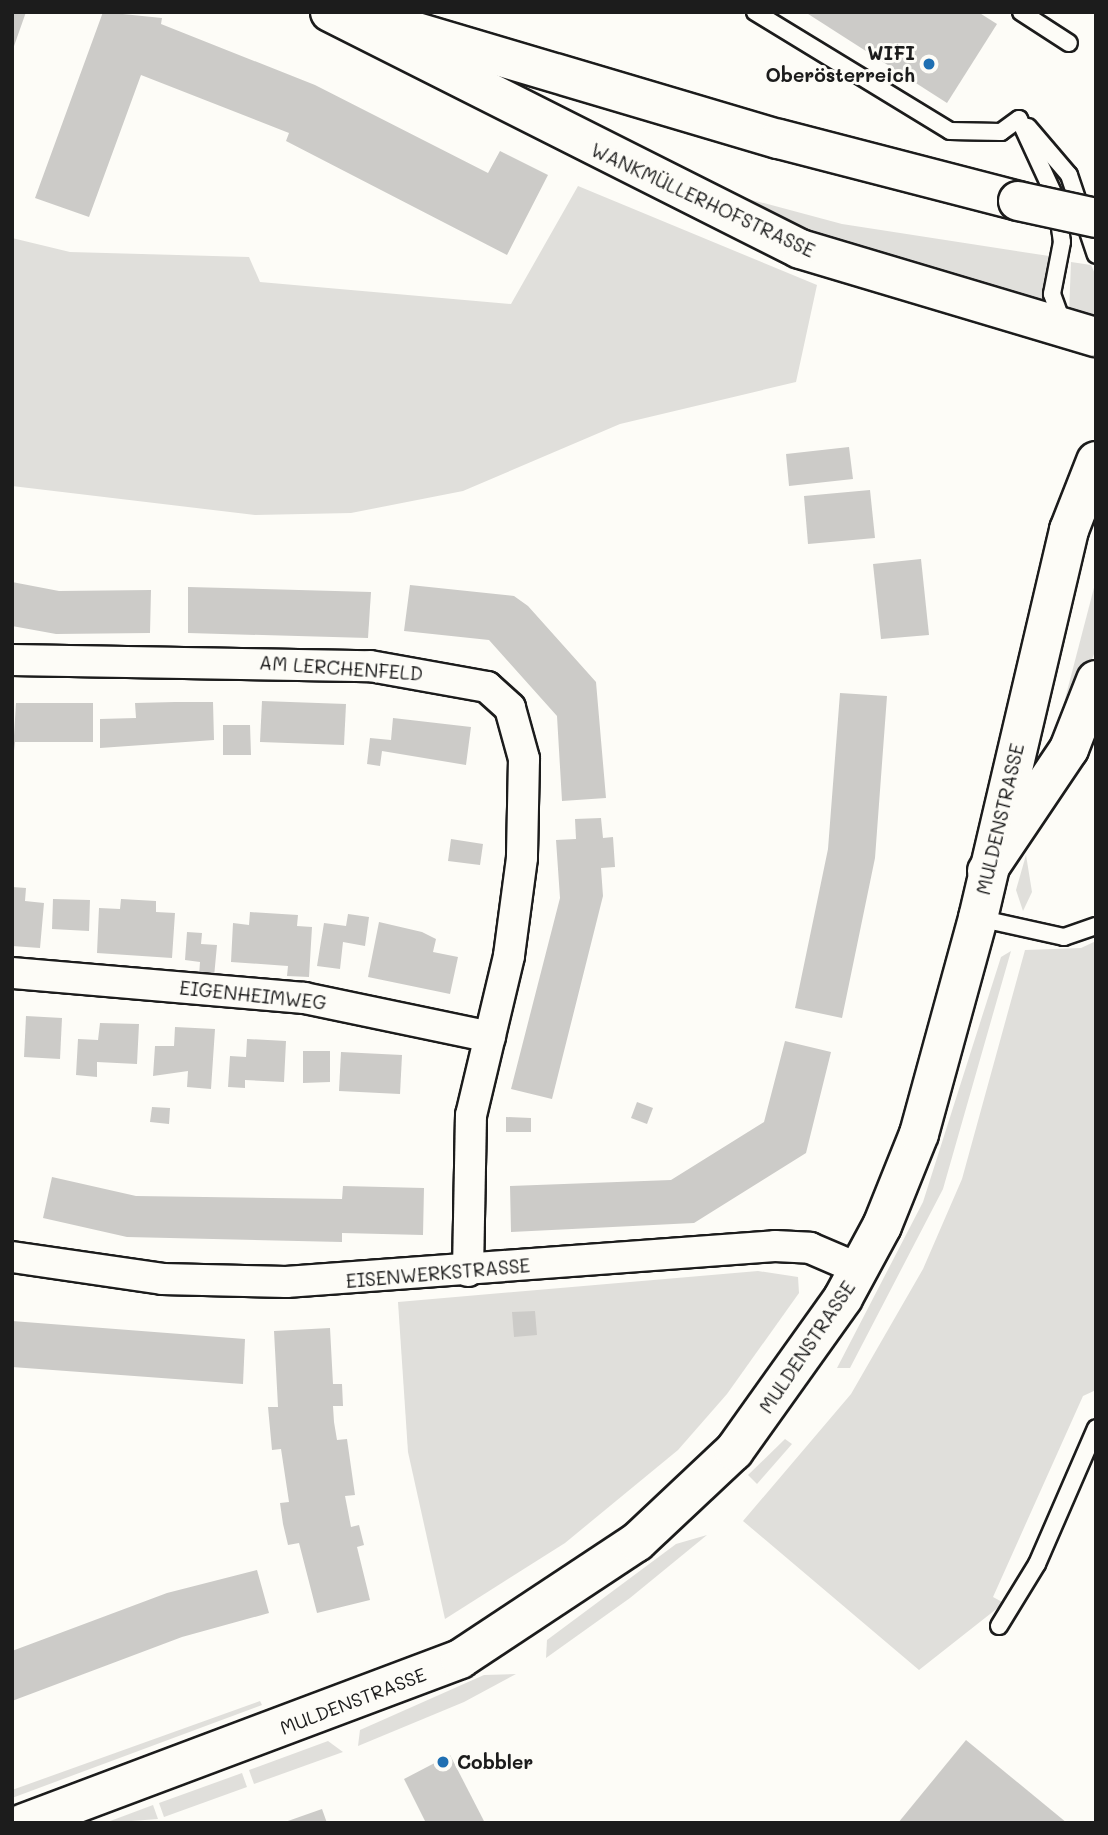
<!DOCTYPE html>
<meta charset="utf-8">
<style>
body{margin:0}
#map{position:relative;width:1108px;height:1835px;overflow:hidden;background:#fdfcf7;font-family:Mali,sans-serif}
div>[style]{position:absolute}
.green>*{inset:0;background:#e0dfdb}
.building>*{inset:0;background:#cccbc8}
.roads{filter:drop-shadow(2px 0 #1c1c1c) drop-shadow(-2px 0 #1c1c1c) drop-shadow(0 2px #1c1c1c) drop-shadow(0 -2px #1c1c1c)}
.service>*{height:16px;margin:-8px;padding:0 8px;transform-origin:8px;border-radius:8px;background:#fdfcf7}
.minor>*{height:30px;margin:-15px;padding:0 15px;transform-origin:15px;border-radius:15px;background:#fdfcf7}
.secondary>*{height:38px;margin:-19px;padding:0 19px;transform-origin:19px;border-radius:19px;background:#fdfcf7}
.primary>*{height:38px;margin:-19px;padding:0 19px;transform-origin:19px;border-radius:19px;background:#fdfcf7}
.bridges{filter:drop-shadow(2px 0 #1c1c1c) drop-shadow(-2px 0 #1c1c1c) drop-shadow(0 2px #1c1c1c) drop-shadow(0 -2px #1c1c1c)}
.primary-bridge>*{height:38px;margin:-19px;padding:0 19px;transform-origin:19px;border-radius:19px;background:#fdfcf7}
.dots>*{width:19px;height:19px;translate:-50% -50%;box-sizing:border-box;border:4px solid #fdfcf7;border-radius:50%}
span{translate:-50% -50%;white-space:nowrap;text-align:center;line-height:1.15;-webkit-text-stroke:6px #fdfcf7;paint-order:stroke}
.poi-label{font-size:19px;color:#1c1c1c;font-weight:700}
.right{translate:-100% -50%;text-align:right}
.left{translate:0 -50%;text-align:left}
.street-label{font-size:19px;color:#1c1c1c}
.frame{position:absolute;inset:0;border:14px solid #1c1c1c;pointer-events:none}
</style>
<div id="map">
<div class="green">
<i style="clip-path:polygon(685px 182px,842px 224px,1049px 256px,1042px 305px,842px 249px)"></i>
<i style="clip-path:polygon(578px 186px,817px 285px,796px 382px,620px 424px,463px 491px,351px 513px,255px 515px,12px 486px,12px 238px,70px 252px,249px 257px,260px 282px,511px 304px)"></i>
<i style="clip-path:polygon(1071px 262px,1091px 265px,1096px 276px,1096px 322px,1069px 314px)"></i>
<i style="clip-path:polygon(1096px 580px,1096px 649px,1060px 741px,1059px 722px)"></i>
<i style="clip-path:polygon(1026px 855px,1032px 892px,1023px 911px,1016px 890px)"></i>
<i style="clip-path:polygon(1096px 941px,1096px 1390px,1083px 1396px,993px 1597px,1004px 1603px,919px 1670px,743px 1521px,851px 1394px,923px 1269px,962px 1179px,1025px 950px,1081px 948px)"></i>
<i style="clip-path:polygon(1011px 951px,943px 1189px,850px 1368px,837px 1368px,923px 1202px,1001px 957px)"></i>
<i style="clip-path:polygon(758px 1271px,798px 1277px,799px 1293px,727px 1394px,678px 1450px,565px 1543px,445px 1619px,408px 1452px,398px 1302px)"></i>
<i style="clip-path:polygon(785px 1439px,792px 1444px,757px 1484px,748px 1475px)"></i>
<i style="clip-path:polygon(707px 1535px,630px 1598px,546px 1658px,547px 1640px,676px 1544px)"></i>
<i style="clip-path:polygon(516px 1674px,464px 1702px,358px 1746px,360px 1730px,484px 1675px)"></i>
<i style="clip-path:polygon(260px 1701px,262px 1705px,12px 1798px,12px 1790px)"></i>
<i style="clip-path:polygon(328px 1741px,343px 1752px,254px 1784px,249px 1770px)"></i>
<i style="clip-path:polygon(242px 1773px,247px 1787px,164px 1817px,159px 1803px)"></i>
<i style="clip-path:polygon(153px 1805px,158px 1819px,105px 1823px)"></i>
</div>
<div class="building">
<i style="clip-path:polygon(12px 12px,26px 12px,13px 49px,12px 49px)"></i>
<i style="clip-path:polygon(103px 12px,162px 18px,161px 24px,315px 85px,488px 173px,500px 151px,548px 175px,507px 255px,286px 141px,289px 133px,141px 75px,89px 217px,35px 198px)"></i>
<i style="clip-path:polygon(805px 12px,978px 12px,997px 24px,947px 103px)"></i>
<i style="clip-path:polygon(849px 447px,853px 479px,789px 486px,786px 454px)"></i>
<i style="clip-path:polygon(870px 490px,875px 538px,808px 544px,804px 496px)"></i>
<i style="clip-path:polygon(921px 559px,929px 635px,881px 639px,873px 564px)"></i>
<i style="clip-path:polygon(12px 582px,59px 591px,151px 590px,150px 633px,56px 634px,12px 626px)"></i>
<i style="clip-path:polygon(410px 585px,514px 596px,528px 606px,596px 682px,606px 798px,562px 801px,557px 716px,489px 640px,404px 631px)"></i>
<i style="clip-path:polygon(188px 587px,371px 592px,368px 638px,188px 633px)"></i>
<i style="clip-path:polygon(840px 693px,887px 696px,875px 858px,842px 1018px,795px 1008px,828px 849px)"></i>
<i style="clip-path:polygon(262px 701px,346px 704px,344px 745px,260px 742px)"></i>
<i style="clip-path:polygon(175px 702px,213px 702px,214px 740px,100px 748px,100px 719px,136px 718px,135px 703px)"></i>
<i style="clip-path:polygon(16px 703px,93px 703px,93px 742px,15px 742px,12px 768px)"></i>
<i style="clip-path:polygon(393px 718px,471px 727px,466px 765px,382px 751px,380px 766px,367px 764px,370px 738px,391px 740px)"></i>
<i style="clip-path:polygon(223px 725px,250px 725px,251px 755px,223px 755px)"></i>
<i style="clip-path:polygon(601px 818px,603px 838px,613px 837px,615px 867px,601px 868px,603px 896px,552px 1099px,511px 1089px,560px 898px,556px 840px,576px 839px,575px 819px)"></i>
<i style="clip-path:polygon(451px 839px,483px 844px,480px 865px,448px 861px)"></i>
<i style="clip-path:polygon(12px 887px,26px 888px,25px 901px,44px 903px,40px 948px,12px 946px)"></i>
<i style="clip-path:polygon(53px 899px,90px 900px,89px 931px,52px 929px)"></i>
<i style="clip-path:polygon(121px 899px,156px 901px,156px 912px,175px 913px,172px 958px,97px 953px,99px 908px,120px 909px)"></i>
<i style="clip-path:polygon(250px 912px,298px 915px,297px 926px,312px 927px,309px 977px,287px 976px,288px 966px,231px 962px,233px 923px,249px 925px)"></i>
<i style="clip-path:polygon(348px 914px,369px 917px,365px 946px,343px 942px,340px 969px,317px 966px,324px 923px,346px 926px)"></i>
<i style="clip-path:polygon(379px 922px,422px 932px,436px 939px,433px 952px,458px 957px,450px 994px,368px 977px)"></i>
<i style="clip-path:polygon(187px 932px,202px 933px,201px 944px,217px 945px,214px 977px,199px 976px,200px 962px,185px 960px)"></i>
<i style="clip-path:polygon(26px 1016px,62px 1018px,60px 1059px,24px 1057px)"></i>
<i style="clip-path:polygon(100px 1023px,139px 1024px,137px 1064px,97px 1062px,97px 1077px,76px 1075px,78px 1039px,98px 1040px)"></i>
<i style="clip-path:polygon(175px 1027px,215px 1029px,211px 1089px,187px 1087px,188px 1071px,153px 1076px,155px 1046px,174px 1046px)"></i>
<i style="clip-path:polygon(247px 1039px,286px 1041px,284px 1082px,245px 1080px,245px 1088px,228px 1087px,230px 1056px,246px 1057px)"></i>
<i style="clip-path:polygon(785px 1041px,831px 1052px,806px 1153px,694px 1223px,511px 1232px,510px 1186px,671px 1180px,764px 1122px)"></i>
<i style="clip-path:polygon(303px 1051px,330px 1051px,330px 1082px,303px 1083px)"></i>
<i style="clip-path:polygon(341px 1052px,402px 1055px,400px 1094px,339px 1091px)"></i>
<i style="clip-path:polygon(637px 1102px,653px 1108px,647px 1124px,631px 1118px)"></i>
<i style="clip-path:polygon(152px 1107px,170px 1108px,169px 1124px,150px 1122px)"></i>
<i style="clip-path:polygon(506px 1117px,531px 1118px,531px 1132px,506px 1132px)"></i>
<i style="clip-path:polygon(52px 1177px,136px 1196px,342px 1199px,343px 1186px,424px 1188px,423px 1235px,342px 1233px,342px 1242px,127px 1237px,43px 1218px)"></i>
<i style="clip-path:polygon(535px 1311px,537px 1335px,514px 1337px,512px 1312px)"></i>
<i style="clip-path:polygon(12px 1321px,245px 1339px,243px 1384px,12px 1367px)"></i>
<i style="clip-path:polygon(330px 1328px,333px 1384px,342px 1384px,343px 1406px,333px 1406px,334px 1422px,337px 1440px,347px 1439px,355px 1495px,345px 1496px,351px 1527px,359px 1525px,364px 1545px,357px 1547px,370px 1600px,317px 1613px,299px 1543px,288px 1545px,283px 1524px,280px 1503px,289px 1502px,281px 1449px,272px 1450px,268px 1407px,278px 1407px,274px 1331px)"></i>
<i style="clip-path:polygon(257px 1570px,269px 1613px,182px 1637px,12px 1701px,12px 1651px,167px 1593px)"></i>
<i style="clip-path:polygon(966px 1740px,1067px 1823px,898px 1823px)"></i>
<i style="clip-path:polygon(450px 1755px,485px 1823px,426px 1823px,404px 1779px)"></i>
<i style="clip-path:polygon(322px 1809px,327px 1823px,285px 1823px,285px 1822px)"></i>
</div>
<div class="roads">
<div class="service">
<i style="left:755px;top:12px;width:228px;rotate:31.4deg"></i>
<i style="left:950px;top:131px;width:51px;rotate:1.1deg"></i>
<i style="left:1001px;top:132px;width:22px;rotate:-36deg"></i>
<i style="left:1021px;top:12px;width:57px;rotate:32.9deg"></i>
<i style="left:1019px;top:119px;width:88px;rotate:65.2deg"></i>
<i style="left:1056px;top:199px;width:43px;rotate:82.1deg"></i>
<i style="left:1062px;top:242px;width:53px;rotate:100.9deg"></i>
<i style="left:1052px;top:294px;width:30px;rotate:70deg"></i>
<i style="left:1028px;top:127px;width:63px;rotate:49.5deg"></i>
<i style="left:1069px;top:175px;width:84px;rotate:71.4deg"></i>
<i style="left:978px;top:918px;width:88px;rotate:12.5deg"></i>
<i style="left:1064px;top:937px;width:34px;rotate:-19deg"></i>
<i style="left:999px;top:1626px;width:73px;rotate:-58.5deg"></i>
<i style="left:1037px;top:1564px;width:148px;rotate:-66.5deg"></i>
</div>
<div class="minor">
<i style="left:12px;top:660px;width:358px;rotate:1deg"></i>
<i style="left:370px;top:666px;width:119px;rotate:10.2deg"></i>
<i style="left:487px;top:687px;width:31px;rotate:42deg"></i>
<i style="left:510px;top:708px;width:53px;rotate:74.6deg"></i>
<i style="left:524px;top:759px;width:99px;rotate:91.2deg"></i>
<i style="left:522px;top:858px;width:99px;rotate:97.6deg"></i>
<i style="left:509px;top:956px;width:163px;rotate:103.4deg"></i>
<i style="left:471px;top:1115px;width:156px;rotate:91.1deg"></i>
<i style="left:12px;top:973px;width:293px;rotate:4.9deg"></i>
<i style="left:304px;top:998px;width:190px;rotate:11.8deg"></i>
<i style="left:12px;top:1257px;width:152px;rotate:8.3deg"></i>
<i style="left:162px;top:1279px;width:124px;rotate:1.4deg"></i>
<i style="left:286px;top:1282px;width:490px;rotate:-4.2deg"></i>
<i style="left:775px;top:1246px;width:35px;rotate:3deg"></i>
<i style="left:810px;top:1248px;width:53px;rotate:23.2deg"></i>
</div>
<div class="secondary">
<i style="left:330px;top:12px;width:526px;rotate:26.76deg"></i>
<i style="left:800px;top:249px;width:309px;rotate:16.6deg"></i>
<i style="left:24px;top:1823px;width:466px;rotate:-20.6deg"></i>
<i style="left:460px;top:1659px;width:212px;rotate:-33.5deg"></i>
<i style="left:637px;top:1542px;width:133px;rotate:-43.2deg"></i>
<i style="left:734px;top:1451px;width:188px;rotate:-54.5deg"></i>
<i style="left:843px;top:1298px;width:82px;rotate:-61.6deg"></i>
<i style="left:882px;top:1226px;width:99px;rotate:-68.1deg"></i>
<i style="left:919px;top:1134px;width:224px;rotate:-74.7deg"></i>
<i style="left:978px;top:918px;width:399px;rotate:-76.8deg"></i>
<i style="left:1069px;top:530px;width:74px;rotate:-68.6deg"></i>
</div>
<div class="primary">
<i style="left:349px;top:12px;width:448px;rotate:16.5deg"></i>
<i style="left:779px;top:139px;width:247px;rotate:14.5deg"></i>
<i style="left:987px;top:871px;width:147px;rotate:-56.1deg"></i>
<i style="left:1069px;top:749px;width:74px;rotate:-68.6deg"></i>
</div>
</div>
<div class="bridges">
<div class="primary-bridge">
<i style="left:1018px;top:201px;width:80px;rotate:12.3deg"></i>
</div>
</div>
<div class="dots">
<i style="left:929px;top:64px;background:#1f6fb2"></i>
<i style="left:443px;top:1762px;background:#1f6fb2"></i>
</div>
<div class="poi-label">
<span class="right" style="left:915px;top:64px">WIFI<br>Oberösterreich</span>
<span class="left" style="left:457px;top:1762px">Cobbler</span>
</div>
<div class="street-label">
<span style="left:703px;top:200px;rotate:25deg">WANKMÜLLERHOFSTRASSE</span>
<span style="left:341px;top:668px;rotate:4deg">AM LERCHENFELD</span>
<span style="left:1000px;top:819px;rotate:-77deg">MULDENSTRASSE</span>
<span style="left:253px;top:995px;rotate:6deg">EIGENHEIMWEG</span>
<span style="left:438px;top:1273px;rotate:-5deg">EISENWERKSTRASSE</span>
<span style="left:807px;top:1347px;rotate:-56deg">MULDENSTRASSE</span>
<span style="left:353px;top:1701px;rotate:-21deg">MULDENSTRASSE</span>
</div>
<div class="frame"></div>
</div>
